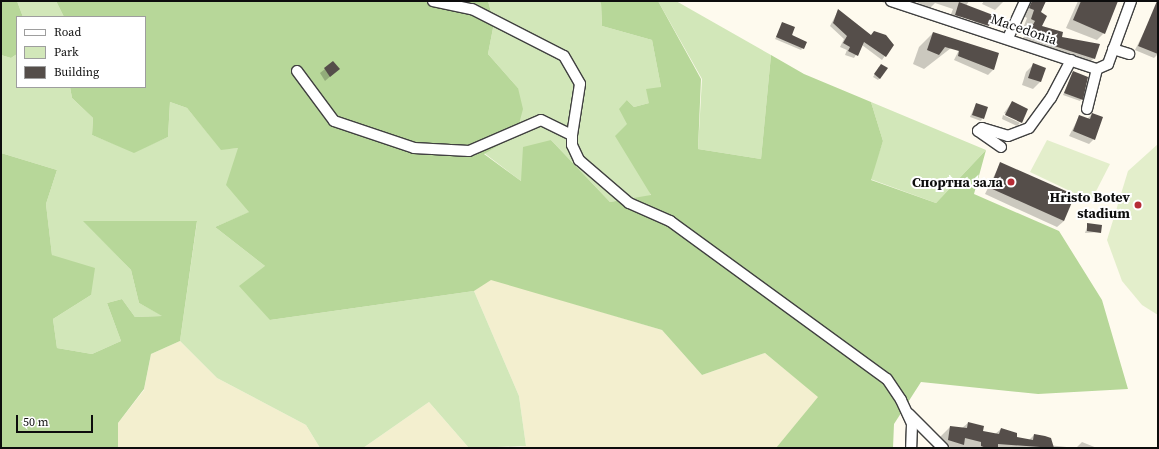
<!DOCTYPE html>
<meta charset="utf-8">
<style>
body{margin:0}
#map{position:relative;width:1159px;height:449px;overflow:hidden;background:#fefaee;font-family:"Source Serif 4",serif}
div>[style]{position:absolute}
.farmland>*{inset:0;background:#f3efcf}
.green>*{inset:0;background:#d2e7b9}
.forest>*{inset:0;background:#b7d799}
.pitch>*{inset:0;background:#e3eecb}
.shadow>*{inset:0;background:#0003}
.building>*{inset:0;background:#554e4a}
.roads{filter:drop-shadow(1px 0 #404040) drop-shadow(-1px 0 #404040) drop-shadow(0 1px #404040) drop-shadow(0 -1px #404040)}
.minor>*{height:10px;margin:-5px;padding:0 5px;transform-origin:5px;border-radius:5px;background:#fff}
.dots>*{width:11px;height:11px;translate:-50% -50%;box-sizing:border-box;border:2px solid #fff;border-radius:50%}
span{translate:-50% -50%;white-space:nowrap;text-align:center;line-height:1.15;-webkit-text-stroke:4px #fff;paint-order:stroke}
.street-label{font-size:14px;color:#0d0d0d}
.poi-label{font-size:14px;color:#0d0d0d;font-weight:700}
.right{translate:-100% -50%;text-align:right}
.frame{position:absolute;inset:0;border:2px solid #0d0d0d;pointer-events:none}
.legend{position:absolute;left:16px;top:16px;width:130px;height:72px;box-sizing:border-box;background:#fff;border:1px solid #9e9e9e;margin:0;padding:5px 7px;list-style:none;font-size:12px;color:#0d0d0d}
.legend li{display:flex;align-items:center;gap:8px;height:20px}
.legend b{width:20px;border:1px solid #9e9e9e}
.scale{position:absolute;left:16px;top:415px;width:77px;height:18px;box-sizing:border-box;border:2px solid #0d0d0d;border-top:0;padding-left:5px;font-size:12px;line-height:14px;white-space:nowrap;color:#0d0d0d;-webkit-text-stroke:3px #fff;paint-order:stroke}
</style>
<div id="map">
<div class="farmland">
<i style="clip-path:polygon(491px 279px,662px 330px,702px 375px,765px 353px,819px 397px,776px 448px,514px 448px,526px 446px,519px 396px,474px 291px)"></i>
<i style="clip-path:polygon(180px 341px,217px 378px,306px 425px,320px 448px,118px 448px,118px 423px,144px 390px,151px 354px)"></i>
<i style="clip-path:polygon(429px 402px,469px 448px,363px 448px)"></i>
</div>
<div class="green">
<i style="clip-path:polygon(17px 1px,56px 1px,64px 17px,23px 17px)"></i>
<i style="clip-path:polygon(488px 1px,598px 1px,601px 3px,602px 26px,652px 40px,661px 87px,649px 103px,634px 107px,627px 100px,627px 124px,651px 196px,610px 202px,551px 140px,521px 181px,484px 153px,516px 135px,518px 88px,488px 54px,494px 23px)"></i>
<i style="clip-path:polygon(658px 1px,676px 1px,771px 55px,761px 159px,698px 149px,702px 79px)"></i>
<i style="clip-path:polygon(17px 54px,17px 87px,70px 87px,72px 98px,93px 118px,92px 135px,134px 152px,168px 137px,170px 102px,187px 108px,221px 149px,239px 148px,250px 212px,215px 227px,265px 266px,270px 320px,474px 291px,519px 396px,526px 446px,469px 448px,429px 402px,363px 448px,320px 448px,306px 425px,217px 378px,180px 341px,197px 222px,84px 221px,131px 270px,139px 303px,163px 316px,135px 317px,122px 299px,107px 303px,121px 341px,92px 354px,57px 348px,53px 319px,91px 295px,52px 255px,46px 204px,57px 170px,1px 153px,1px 55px,11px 58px)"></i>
<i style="clip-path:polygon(871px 102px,986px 150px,936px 203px,870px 179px,883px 141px)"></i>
</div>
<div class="forest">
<i style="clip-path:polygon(1px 1px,17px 1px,23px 17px,17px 17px,17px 54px,11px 58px,1px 55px)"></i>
<i style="clip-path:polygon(56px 1px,488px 1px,494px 23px,488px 54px,518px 88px,523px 109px,516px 135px,484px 154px,521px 181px,523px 147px,551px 140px,610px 202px,651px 195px,615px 136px,627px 124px,619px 109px,627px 100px,634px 107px,649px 103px,646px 89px,661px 87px,652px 40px,602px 26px,601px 3px,598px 1px,658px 1px,701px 79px,698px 149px,761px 159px,771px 55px,804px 74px,871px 102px,883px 141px,871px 180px,936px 203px,986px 150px,974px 194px,1059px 231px,1102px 300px,1128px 389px,1038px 394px,921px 382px,894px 424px,893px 448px,776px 448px,818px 397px,765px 353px,702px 375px,662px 330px,491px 280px,474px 291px,270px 320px,239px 286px,265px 266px,215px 227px,249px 212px,226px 185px,238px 148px,221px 150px,187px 108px,170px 102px,168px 137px,134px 153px,92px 135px,93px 118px,72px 98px,70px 87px,145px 87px,145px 17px,64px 17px)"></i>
<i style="clip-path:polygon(1px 153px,57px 170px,46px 204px,52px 255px,95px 268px,91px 295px,53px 319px,57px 348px,92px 354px,121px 341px,107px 303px,122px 299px,135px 317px,162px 316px,139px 303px,131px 270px,83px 221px,197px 221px,180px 341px,151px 354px,144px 389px,118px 423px,118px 448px,1px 448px)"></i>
</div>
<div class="pitch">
<i style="clip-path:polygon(1047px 140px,1110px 164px,1091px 201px,1030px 172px)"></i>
<i style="clip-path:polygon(1158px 144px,1158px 315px,1142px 305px,1122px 281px,1107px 240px,1128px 171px)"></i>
</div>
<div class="shadow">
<i style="clip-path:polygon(879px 1px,895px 1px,891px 5px)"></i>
<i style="clip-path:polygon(969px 1px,955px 25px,948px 22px,953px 9px,935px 3px,929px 9px,917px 2px)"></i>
<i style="clip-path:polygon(984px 1px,1004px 1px,995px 10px,982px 4px)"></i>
<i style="clip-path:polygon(1021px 1px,1046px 1px,1039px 13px,1041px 27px,1094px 58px,1087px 65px,1019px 44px,1029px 29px,1024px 26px,1027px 18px,1022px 15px)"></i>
<i style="clip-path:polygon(1078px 1px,1116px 1px,1104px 33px,1097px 40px,1066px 28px)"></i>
<i style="clip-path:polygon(1158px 4px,1158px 54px,1154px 58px,1135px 50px)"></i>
<i style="clip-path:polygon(838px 11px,870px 36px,893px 45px,882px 60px,862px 45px,854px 58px,845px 55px,847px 50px,840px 47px,844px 39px,830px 26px)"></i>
<i style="clip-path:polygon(977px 16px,988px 25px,984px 29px,972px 26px)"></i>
<i style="clip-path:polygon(783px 23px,803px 48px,801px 50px,775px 39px)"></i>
<i style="clip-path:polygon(933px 33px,951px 48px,924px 69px,913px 64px,919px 47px)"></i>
<i style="clip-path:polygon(960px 48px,998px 54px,993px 70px,988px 75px,954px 60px)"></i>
<i style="clip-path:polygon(1033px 65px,1041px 81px,1033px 89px,1022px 85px,1026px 72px)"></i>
<i style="clip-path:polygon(879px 67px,880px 78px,878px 80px,873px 77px)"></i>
<i style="clip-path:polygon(325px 69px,333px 74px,325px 81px,320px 73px)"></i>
<i style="clip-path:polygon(1073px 72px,1082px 99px,1080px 101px,1063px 95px)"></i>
<i style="clip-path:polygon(1012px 102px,1021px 122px,1004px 113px)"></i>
<i style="clip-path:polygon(976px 104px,987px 108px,981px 121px,970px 117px)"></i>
<i style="clip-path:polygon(1092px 114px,1094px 139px,1089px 144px,1069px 136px,1079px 117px,1087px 119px)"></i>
<i style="clip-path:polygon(1003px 115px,1020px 123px,1017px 126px,1002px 119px)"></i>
<i style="clip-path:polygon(1000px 164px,1064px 221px,1057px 227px,985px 194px)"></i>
<i style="clip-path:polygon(1088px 224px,1100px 232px,1085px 233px)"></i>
<i style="clip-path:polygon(968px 423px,982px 432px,995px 434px,1001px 429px,1015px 438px,1029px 440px,1034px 435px,1048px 445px,1076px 448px,1082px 442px,1097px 448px,937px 448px,939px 438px,950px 427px,962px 428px)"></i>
</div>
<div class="building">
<i style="clip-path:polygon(1032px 1px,1046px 1px,1041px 12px,1047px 16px,1042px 26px,1063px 32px,1062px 37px,1100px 44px,1095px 59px,1026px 37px,1035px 21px,1031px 19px,1034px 10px,1029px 8px)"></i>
<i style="clip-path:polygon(1081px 1px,1118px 1px,1105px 34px,1073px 20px)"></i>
<i style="clip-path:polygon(1157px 1px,1158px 1px,1158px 54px,1138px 46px)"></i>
<i style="clip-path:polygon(959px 2px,993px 15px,989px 26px,955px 15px)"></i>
<i style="clip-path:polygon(838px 9px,871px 35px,874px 31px,886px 35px,894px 45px,886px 57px,864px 42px,858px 56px,848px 51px,850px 47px,843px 43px,847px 36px,833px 23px)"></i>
<i style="clip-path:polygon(782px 22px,795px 27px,792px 35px,807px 42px,804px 49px,776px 37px)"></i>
<i style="clip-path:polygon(933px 32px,999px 53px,994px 70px,958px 56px,959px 51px,945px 47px,939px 55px,927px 50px)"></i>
<i style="clip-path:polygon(333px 61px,340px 69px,330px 77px,324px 68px)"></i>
<i style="clip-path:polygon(1033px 63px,1046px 68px,1041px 82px,1028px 78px)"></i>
<i style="clip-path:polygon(881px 64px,888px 68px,880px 79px,874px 74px)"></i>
<i style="clip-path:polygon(1073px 71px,1088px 77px,1083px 100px,1064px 93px)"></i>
<i style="clip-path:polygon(1012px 101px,1028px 109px,1022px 123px,1005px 115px)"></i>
<i style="clip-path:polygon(976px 103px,988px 107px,984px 119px,972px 115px)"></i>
<i style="clip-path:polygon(1092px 113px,1103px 117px,1095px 140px,1073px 131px,1079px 115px,1090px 119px)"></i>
<i style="clip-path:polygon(1000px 162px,1075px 195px,1064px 221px,990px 188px)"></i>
<i style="clip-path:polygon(1087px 223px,1102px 225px,1101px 233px,1087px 231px)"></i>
<i style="clip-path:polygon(968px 422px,984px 426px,983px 431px,999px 434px,1001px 428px,1017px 433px,1017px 437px,1033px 440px,1034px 434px,1045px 436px,1051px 438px,1054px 448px,998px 444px,998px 448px,986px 448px,981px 446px,981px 442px,965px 438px,964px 445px,948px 440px,950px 426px,967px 428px)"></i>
</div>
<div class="roads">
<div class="minor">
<i style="left:433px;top:1px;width:40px;rotate:12deg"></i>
<i style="left:472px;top:9px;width:103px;rotate:27.1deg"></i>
<i style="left:564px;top:56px;width:32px;rotate:60deg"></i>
<i style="left:580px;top:84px;width:52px;rotate:98.9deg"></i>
<i style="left:572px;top:135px;width:10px;rotate:90deg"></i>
<i style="left:572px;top:145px;width:17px;rotate:65deg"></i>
<i style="left:579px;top:160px;width:66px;rotate:40.7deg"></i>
<i style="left:629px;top:203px;width:45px;rotate:23.7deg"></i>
<i style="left:670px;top:221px;width:268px;rotate:36.1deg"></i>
<i style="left:887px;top:379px;width:25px;rotate:56deg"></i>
<i style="left:901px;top:400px;width:26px;rotate:65deg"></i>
<i style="left:912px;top:424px;width:24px;rotate:92deg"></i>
<i style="left:891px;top:1px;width:217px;rotate:18.3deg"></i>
<i style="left:1097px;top:69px;width:12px;rotate:-24deg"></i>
<i style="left:1108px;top:64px;width:67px;rotate:-69.9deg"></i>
<i style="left:1008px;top:38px;width:41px;rotate:-65.3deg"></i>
<i style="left:1113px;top:49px;width:17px;rotate:17deg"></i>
<i style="left:297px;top:71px;width:62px;rotate:53.5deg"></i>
<i style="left:334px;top:121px;width:84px;rotate:18.6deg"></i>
<i style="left:414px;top:148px;width:55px;rotate:3.1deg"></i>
<i style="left:469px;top:151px;width:78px;rotate:-23.3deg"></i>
<i style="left:541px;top:120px;width:34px;rotate:26deg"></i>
<i style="left:1087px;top:109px;width:41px;rotate:-76deg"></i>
<i style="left:1001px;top:147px;width:28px;rotate:-145deg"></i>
<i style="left:978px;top:131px;width:5px;rotate:-37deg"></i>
<i style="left:982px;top:128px;width:27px;rotate:17deg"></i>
<i style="left:1008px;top:136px;width:22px;rotate:-21deg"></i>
<i style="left:1029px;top:128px;width:37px;rotate:-54deg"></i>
<i style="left:1051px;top:98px;width:43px;rotate:-62.2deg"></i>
<i style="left:909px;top:414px;width:48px;rotate:45deg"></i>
</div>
</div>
<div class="dots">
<i style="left:1011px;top:182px;background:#b62c36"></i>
<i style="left:1138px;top:205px;background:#b62c36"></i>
</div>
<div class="street-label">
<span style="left:1024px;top:29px;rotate:19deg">Macedonia</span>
</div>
<div class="poi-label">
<span class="right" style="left:1003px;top:182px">Спортна зала</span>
<span class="right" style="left:1130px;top:205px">Hristo Botev<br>stadium</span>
</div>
<div class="frame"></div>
<ul class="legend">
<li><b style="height:5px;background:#fff"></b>Road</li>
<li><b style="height:11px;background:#d2e7b9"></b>Park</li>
<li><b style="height:11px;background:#554e4a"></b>Building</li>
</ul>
<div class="scale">50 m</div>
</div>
